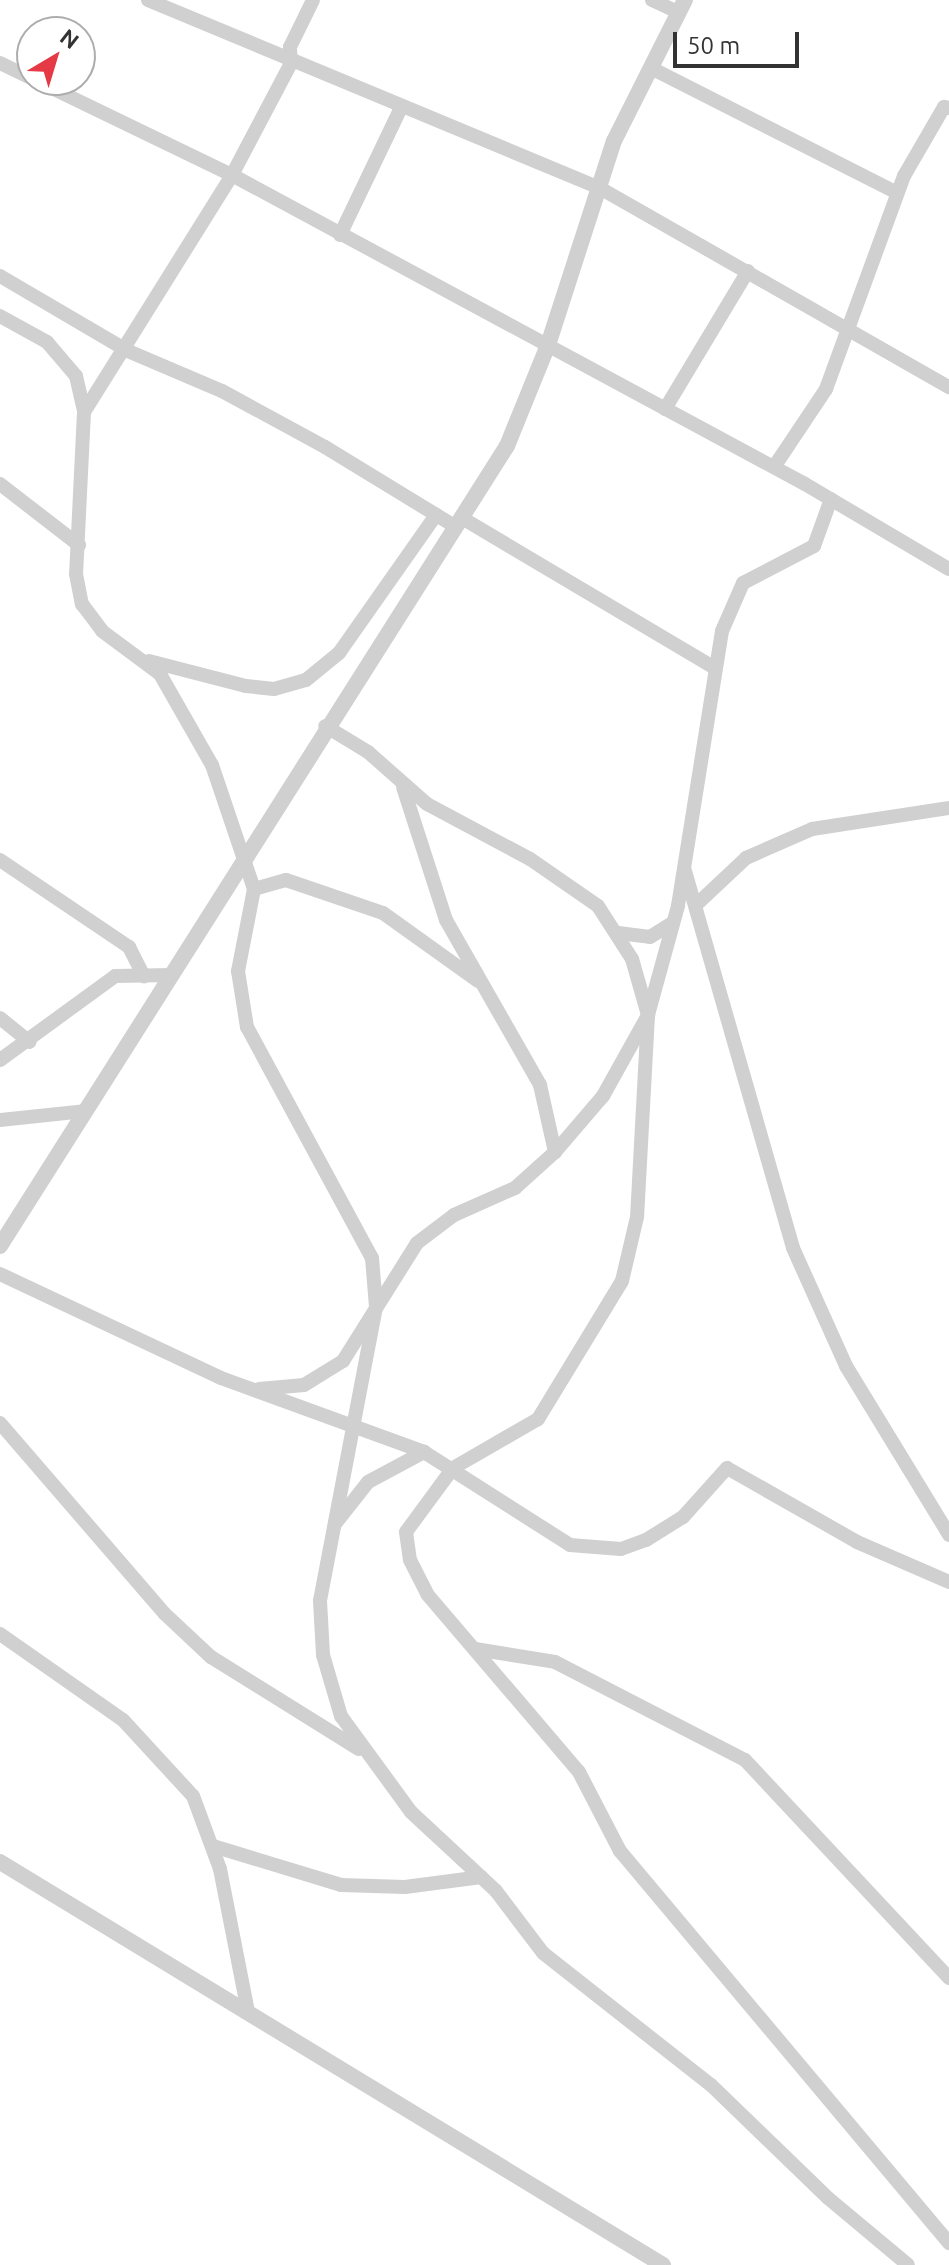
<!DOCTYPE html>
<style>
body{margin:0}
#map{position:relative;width:949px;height:2265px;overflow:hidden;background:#fff;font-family:Ubuntu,sans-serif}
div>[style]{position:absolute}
.minor>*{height:14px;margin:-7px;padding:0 7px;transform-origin:7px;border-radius:7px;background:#d0d0d0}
.tertiary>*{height:16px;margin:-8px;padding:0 8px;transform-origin:8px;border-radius:8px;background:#d0d0d0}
span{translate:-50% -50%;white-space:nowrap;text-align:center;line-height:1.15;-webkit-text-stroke:8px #fff;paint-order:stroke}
.north{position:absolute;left:16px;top:16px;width:80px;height:80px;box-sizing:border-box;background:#fff;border:2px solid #adadad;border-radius:50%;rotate:38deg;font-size:22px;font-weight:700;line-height:32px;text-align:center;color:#333}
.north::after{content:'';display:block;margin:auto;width:28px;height:36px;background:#e63946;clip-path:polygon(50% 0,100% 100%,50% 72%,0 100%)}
.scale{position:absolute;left:673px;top:32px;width:126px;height:36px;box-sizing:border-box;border:4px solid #333;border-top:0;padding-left:10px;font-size:24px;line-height:28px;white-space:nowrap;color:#333;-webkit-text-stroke:6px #fff;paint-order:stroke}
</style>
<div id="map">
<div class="minor">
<i style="left:148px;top:0;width:487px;rotate:22.6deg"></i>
<i style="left:598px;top:187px;width:404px;rotate:29.7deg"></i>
<i style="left:652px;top:0;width:29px;rotate:25deg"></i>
<i style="left:0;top:63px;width:258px;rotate:25.8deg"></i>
<i style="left:232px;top:175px;width:651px;rotate:28.34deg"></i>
<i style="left:805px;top:484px;width:167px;rotate:30.6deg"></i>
<i style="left:651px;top:68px;width:276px;rotate:26.9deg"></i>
<i style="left:340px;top:235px;width:139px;rotate:-64.4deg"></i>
<i style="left:0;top:276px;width:148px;rotate:30.4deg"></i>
<i style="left:128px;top:351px;width:102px;rotate:23.1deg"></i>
<i style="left:222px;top:391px;width:117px;rotate:28.5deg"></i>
<i style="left:325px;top:447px;width:153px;rotate:31.4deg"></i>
<i style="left:0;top:316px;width:54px;rotate:29deg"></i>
<i style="left:47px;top:342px;width:45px;rotate:49.5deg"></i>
<i style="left:76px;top:376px;width:37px;rotate:77deg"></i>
<i style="left:84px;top:412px;width:162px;rotate:92.8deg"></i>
<i style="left:76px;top:574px;width:31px;rotate:79deg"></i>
<i style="left:82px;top:604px;width:34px;rotate:53deg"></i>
<i style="left:102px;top:631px;width:72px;rotate:36.6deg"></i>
<i style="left:160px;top:674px;width:105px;rotate:60.3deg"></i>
<i style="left:212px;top:765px;width:131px;rotate:71.3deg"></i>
<i style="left:254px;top:889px;width:84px;rotate:101deg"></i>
<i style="left:238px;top:971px;width:57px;rotate:80.9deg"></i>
<i style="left:247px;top:1027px;width:263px;rotate:61.6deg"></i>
<i style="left:372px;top:1258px;width:49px;rotate:85.3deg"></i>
<i style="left:376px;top:1307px;width:299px;rotate:100.8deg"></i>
<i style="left:320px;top:1601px;width:54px;rotate:86.8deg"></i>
<i style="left:323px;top:1655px;width:64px;rotate:73.6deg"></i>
<i style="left:341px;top:1716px;width:119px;rotate:53.9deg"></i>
<i style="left:411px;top:1812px;width:116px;rotate:42.9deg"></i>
<i style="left:496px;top:1891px;width:78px;rotate:52.8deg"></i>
<i style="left:543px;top:1953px;width:214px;rotate:38.2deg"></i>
<i style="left:711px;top:2085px;width:163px;rotate:44deg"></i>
<i style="left:828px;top:2198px;width:104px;rotate:39.9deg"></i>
<i style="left:665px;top:409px;width:161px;rotate:-59deg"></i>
<i style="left:84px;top:412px;width:279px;rotate:-58deg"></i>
<i style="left:232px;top:175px;width:127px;rotate:-62.2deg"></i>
<i style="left:291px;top:63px;width:16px;rotate:-94deg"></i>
<i style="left:290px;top:47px;width:52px;rotate:-63.9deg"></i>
<i style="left:774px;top:467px;width:94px;rotate:-56.3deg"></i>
<i style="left:826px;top:389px;width:227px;rotate:-69.9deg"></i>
<i style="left:904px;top:176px;width:80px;rotate:-59.9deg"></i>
<i style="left:944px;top:107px;width:5px;rotate:11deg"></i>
<i style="left:0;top:484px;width:100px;rotate:37.7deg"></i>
<i style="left:831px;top:499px;width:50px;rotate:109.9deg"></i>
<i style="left:814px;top:546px;width:80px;rotate:152.5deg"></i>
<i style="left:743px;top:583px;width:52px;rotate:113.6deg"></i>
<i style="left:722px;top:631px;width:278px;rotate:99.1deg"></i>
<i style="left:678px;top:906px;width:113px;rotate:105.4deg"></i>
<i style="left:648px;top:1015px;width:202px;rotate:93.1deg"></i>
<i style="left:637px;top:1217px;width:66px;rotate:103.2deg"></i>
<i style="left:622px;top:1281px;width:162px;rotate:121.3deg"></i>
<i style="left:538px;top:1419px;width:98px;rotate:150deg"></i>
<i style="left:453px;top:1468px;width:79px;rotate:126.3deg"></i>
<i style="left:406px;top:1532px;width:28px;rotate:82deg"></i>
<i style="left:410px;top:1560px;width:38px;rotate:63deg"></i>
<i style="left:427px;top:1594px;width:234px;rotate:49.5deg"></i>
<i style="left:579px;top:1772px;width:89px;rotate:62.6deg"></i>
<i style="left:620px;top:1851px;width:512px;rotate:49.99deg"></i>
<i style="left:462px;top:518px;width:294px;rotate:30.7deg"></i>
<i style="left:149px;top:661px;width:100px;rotate:14.5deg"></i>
<i style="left:246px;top:686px;width:28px;rotate:6deg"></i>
<i style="left:274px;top:689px;width:33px;rotate:-16deg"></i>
<i style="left:306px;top:680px;width:43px;rotate:-39.3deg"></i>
<i style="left:339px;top:653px;width:169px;rotate:-54.9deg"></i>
<i style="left:403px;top:787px;width:140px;rotate:72.1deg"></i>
<i style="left:446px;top:920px;width:190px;rotate:60.3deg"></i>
<i style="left:540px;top:1085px;width:69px;rotate:77.4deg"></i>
<i style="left:0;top:860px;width:156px;rotate:34deg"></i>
<i style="left:129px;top:947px;width:33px;rotate:63deg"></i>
<i style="left:685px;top:871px;width:392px;rotate:74deg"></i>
<i style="left:793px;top:1248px;width:129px;rotate:65.8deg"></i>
<i style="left:846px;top:1366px;width:198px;rotate:58.6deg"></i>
<i style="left:254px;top:889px;width:33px;rotate:-16deg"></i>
<i style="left:286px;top:880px;width:102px;rotate:18.8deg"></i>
<i style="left:383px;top:913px;width:117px;rotate:35.6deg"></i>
<i style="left:696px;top:905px;width:69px;rotate:-43.2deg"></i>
<i style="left:746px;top:858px;width:72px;rotate:-23.7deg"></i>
<i style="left:812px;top:829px;width:139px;rotate:-8.7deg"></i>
<i style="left:618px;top:933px;width:32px;rotate:7deg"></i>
<i style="left:650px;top:937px;width:26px;rotate:-32deg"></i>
<i style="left:0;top:1018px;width:38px;rotate:39deg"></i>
<i style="left:0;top:1060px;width:142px;rotate:-36.1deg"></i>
<i style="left:115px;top:976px;width:57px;rotate:-1deg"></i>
<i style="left:0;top:1120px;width:85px;rotate:-6deg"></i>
<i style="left:0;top:1274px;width:244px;rotate:25.2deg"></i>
<i style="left:221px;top:1378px;width:216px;rotate:20deg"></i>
<i style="left:424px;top:1452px;width:173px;rotate:32.5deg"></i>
<i style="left:570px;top:1545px;width:51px;rotate:4.5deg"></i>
<i style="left:621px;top:1549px;width:27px;rotate:-20deg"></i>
<i style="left:646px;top:1540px;width:44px;rotate:-31.9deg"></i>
<i style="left:683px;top:1517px;width:66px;rotate:-48.1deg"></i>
<i style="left:727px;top:1468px;width:150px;rotate:29.6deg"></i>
<i style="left:857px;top:1542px;width:100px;rotate:23.5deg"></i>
<i style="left:259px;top:1389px;width:45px;rotate:-5.1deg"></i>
<i style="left:304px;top:1385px;width:46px;rotate:-31.6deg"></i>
<i style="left:343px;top:1361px;width:139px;rotate:-57.9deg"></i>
<i style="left:417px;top:1243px;width:46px;rotate:-37.1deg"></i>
<i style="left:454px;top:1215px;width:67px;rotate:-23.9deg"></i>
<i style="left:515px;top:1188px;width:54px;rotate:-42deg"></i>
<i style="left:555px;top:1152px;width:74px;rotate:-49.4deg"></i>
<i style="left:603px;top:1096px;width:93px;rotate:-60.9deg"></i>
<i style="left:648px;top:1015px;width:58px;rotate:-105.9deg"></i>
<i style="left:632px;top:959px;width:63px;rotate:-122.7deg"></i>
<i style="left:598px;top:906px;width:83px;rotate:-145.3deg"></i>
<i style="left:530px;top:859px;width:117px;rotate:-151.9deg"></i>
<i style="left:427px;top:804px;width:79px;rotate:-138.6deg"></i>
<i style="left:368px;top:752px;width:50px;rotate:-148.8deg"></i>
<i style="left:0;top:1423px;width:252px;rotate:49.2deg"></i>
<i style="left:165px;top:1614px;width:63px;rotate:43.1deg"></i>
<i style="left:211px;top:1657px;width:174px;rotate:31.9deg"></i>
<i style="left:335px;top:1524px;width:53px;rotate:-51.8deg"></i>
<i style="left:368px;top:1482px;width:64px;rotate:-28.2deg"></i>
<i style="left:0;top:1634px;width:150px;rotate:35deg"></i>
<i style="left:123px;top:1720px;width:103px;rotate:47.4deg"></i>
<i style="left:193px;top:1796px;width:78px;rotate:69.7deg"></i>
<i style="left:220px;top:1869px;width:146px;rotate:78.9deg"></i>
<i style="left:475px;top:1649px;width:81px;rotate:9.2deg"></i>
<i style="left:555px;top:1662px;width:214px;rotate:27.3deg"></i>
<i style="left:745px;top:1760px;width:299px;rotate:46.9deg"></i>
<i style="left:213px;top:1846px;width:134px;rotate:16.9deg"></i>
<i style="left:341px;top:1885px;width:64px;rotate:1.8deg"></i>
<i style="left:405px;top:1887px;width:77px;rotate:-7.5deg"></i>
</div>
<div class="tertiary">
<i style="left:0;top:1246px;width:947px;rotate:-57.64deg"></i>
<i style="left:507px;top:446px;width:109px;rotate:-67.9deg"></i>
<i style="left:548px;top:345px;width:214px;rotate:-72.1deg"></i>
<i style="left:614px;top:141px;width:158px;rotate:-63.3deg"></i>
<i style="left:0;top:1862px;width:776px;rotate:31.29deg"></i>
</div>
<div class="north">N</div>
<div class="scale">50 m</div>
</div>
